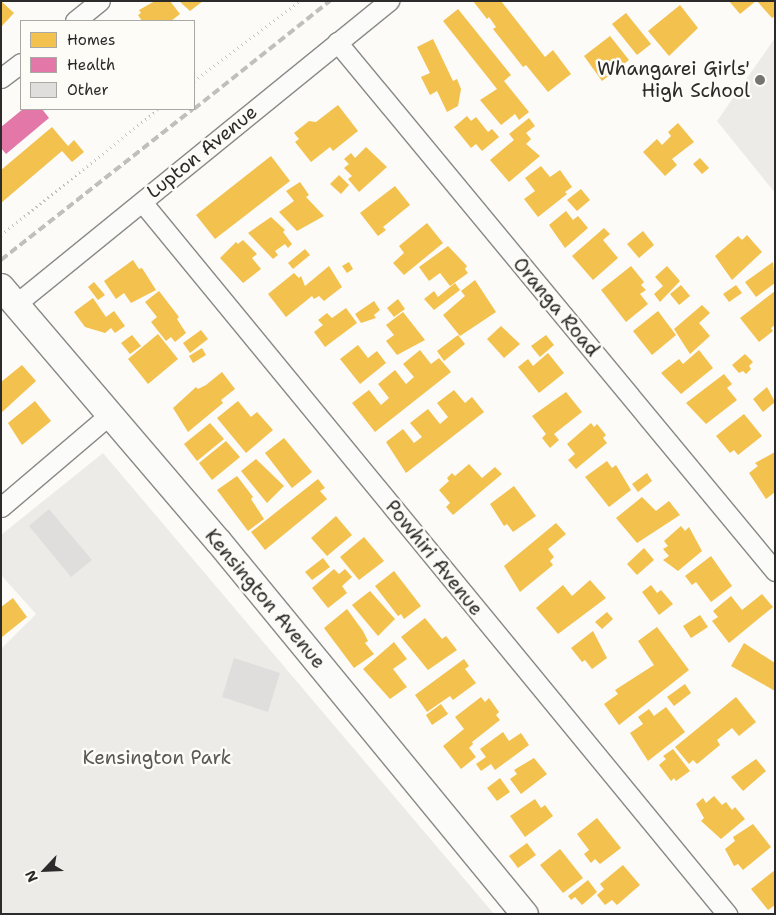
<!DOCTYPE html>
<style>
body{margin:0}
#map{position:relative;width:776px;height:915px;overflow:hidden;background:#fcfbf8;font-family:"Shantell Sans",sans-serif}
div>[style]{position:absolute}
.built>*{inset:0;background:#ecebe7}
.green>*{inset:0;background:#ecebe8}
.homes>*{inset:0;background:#f2c14e}
.health>*{inset:0;background:#e377a8}
.building>*{inset:0;background:#dfdedc}
.path>*{height:3px;margin-top:-1.5px;transform-origin:0;background:repeating-linear-gradient(90deg,#c0bfbc 0 1px,transparent 0 5px)}
.roads{filter:drop-shadow(1px 0 #898987) drop-shadow(-1px 0 #898987) drop-shadow(0 1px #898987) drop-shadow(0 -1px #898987)}
.minor>*{height:19px;margin:-9.5px;padding:0 9.5px;transform-origin:9.5px;border-radius:9.5px;background:#fbfbf9}
.secondary>*{height:26px;margin:-13px;padding:0 13px;transform-origin:13px;border-radius:13px;background:#fbfbf9}
.rail>*{height:4px;margin-top:-2px;transform-origin:0;background:repeating-linear-gradient(90deg,#c0bfbc 0 8px,transparent 0 12px)}
.dots>*{width:14px;height:14px;translate:-50% -50%;box-sizing:border-box;border:2px solid #fdfcf7;border-radius:50%}
span{translate:-50% -50%;white-space:nowrap;text-align:center;line-height:1.15;-webkit-text-stroke:5px #fdfcf7;paint-order:stroke}
.poi-label{font-size:19px;color:#2b2b2b}
.right{translate:-100% -50%;text-align:right}
.street-label{font-size:19px;color:#2b2b2b}
.park-label{font-size:19px;color:#585857}
.frame{position:absolute;inset:0;border:2px solid #2b2b2b;pointer-events:none}
.legend{position:absolute;left:20px;top:20px;width:175px;height:90px;box-sizing:border-box;background:#fdfcf7;border:1px solid #a9a8a5;margin:0;padding:6px 9px;list-style:none;font-size:15px;color:#2b2b2b}
.legend li{display:flex;align-items:center;gap:10px;height:25px}
.legend b{width:25px;border:1px solid #a9a8a5}
.north{position:absolute;left:20px;top:845px;width:50px;height:50px;-webkit-text-stroke:4px #fdfcf7;paint-order:stroke;rotate:245deg;font-size:14px;font-weight:700;line-height:20px;text-align:center;color:#2b2b2b}
.north::after{content:'';display:block;margin:auto;width:18px;height:22px;background:#2b2b2b;clip-path:polygon(50% 0,100% 100%,50% 72%,0 100%)}
</style>
<div id="map">
<div class="built">
<i style="clip-path:polygon(775px 38px,775px 193px,717px 121px)"></i>
</div>
<div class="green">
<i style="clip-path:polygon(103px 453px,494px 914px,1px 914px,1px 649px,36px 614px,1px 575px,1px 535px)"></i>
</div>
<div class="homes">
<i style="clip-path:polygon(1px 1px,14px 13px,1px 27px)"></i>
<i style="clip-path:polygon(155px 1px,170px 1px,180px 14px,171px 21px,142px 21px,138px 15px,141px 13px,139px 10px)"></i>
<i style="clip-path:polygon(179px 1px,203px 1px,190px 11px)"></i>
<i style="clip-path:polygon(473px 1px,501px 1px,545px 57px,553px 50px,571px 74px,548px 92px,526px 65px,523px 67px,493px 29px,496px 27px,489px 17px,487px 19px)"></i>
<i style="clip-path:polygon(729px 1px,756px 1px,740px 14px)"></i>
<i style="clip-path:polygon(757px 1px,775px 1px,775px 16px,772px 18px)"></i>
<i style="clip-path:polygon(680px 5px,698px 28px,669px 56px,648px 31px)"></i>
<i style="clip-path:polygon(458px 9px,511px 75px,504px 81px,529px 112px,519px 120px,515px 114px,501px 125px,480px 100px,497px 89px,443px 21px)"></i>
<i style="clip-path:polygon(626px 13px,651px 44px,637px 55px,612px 24px)"></i>
<i style="clip-path:polygon(610px 36px,629px 60px,602px 81px,584px 56px)"></i>
<i style="clip-path:polygon(433px 39px,453px 81px,457px 79px,461px 89px,458px 106px,447px 112px,437px 91px,430px 95px,421px 77px,430px 73px,417px 47px)"></i>
<i style="clip-path:polygon(338px 105px,358px 131px,333px 151px,330px 147px,311px 162px,295px 142px,299px 139px,294px 133px,309px 121px,316px 122px)"></i>
<i style="clip-path:polygon(467px 116px,471px 121px,476px 117px,488px 132px,492px 129px,499px 137px,482px 151px,476px 144px,471px 148px,454px 127px)"></i>
<i style="clip-path:polygon(529px 118px,535px 126px,526px 133px,531px 139px,526px 144px,540px 156px,509px 182px,490px 160px,514px 140px,509px 134px)"></i>
<i style="clip-path:polygon(678px 123px,694px 142px,672px 159px,677px 165px,665px 176px,643px 152px,657px 139px,662px 145px,671px 136px,668px 132px)"></i>
<i style="clip-path:polygon(52px 127px,68px 146px,74px 140px,84px 152px,72px 162px,62px 151px,1px 203px,1px 170px)"></i>
<i style="clip-path:polygon(366px 147px,387px 167px,359px 192px,348px 179px,352px 176px,344px 168px,349px 164px,344px 159px,351px 153px,355px 158px)"></i>
<i style="clip-path:polygon(271px 156px,290px 181px,215px 239px,196px 215px)"></i>
<i style="clip-path:polygon(700px 158px,709px 168px,702px 174px,693px 164px)"></i>
<i style="clip-path:polygon(541px 166px,550px 177px,560px 170px,572px 187px,565px 192px,567px 194px,538px 217px,524px 199px,535px 191px,525px 178px)"></i>
<i style="clip-path:polygon(339px 175px,349px 185px,341px 194px,330px 184px)"></i>
<i style="clip-path:polygon(300px 182px,309px 195px,306px 197px,324px 216px,297px 231px,279px 212px,294px 201px,286px 191px)"></i>
<i style="clip-path:polygon(395px 186px,410px 205px,383px 227px,386px 230px,378px 236px,360px 213px)"></i>
<i style="clip-path:polygon(581px 189px,590px 200px,577px 211px,567px 200px)"></i>
<i style="clip-path:polygon(566px 211px,573px 220px,578px 216px,588px 228px,565px 248px,549px 225px)"></i>
<i style="clip-path:polygon(271px 217px,285px 230px,283px 232px,292px 244px,288px 248px,285px 244px,275px 251px,278px 255px,273px 259px,248px 233px)"></i>
<i style="clip-path:polygon(427px 223px,443px 243px,404px 275px,393px 263px,404px 253px,399px 246px)"></i>
<i style="clip-path:polygon(604px 228px,610px 234px,603px 240px,618px 258px,593px 280px,572px 256px)"></i>
<i style="clip-path:polygon(643px 231px,654px 245px,639px 258px,627px 244px)"></i>
<i style="clip-path:polygon(747px 235px,762px 252px,732px 280px,715px 256px,738px 236px,742px 240px)"></i>
<i style="clip-path:polygon(243px 240px,257px 254px,252px 258px,261px 269px,243px 283px,220px 258px,236px 242px,238px 244px)"></i>
<i style="clip-path:polygon(448px 246px,467px 266px,465px 269px,468px 273px,450px 286px,440px 273px,429px 281px,419px 267px)"></i>
<i style="clip-path:polygon(305px 249px,310px 255px,293px 269px,288px 263px)"></i>
<i style="clip-path:polygon(133px 260px,139px 269px,142px 268px,156px 290px,131px 303px,124px 293px,116px 299px,104px 281px)"></i>
<i style="clip-path:polygon(349px 262px,353px 269px,347px 273px,342px 266px)"></i>
<i style="clip-path:polygon(773px 262px,775px 283px,756px 297px,745px 282px)"></i>
<i style="clip-path:polygon(329px 266px,342px 287px,324px 301px,319px 296px,314px 299px,312px 296px,286px 317px,268px 294px,294px 273px,299px 278px,301px 276px,305px 286px)"></i>
<i style="clip-path:polygon(631px 266px,644px 282px,641px 285px,646px 290px,640px 294px,648px 304px,626px 322px,601px 290px)"></i>
<i style="clip-path:polygon(667px 266px,680px 281px,660px 302px,654px 294px,663px 286px,655px 277px)"></i>
<i style="clip-path:polygon(475px 280px,496px 312px,460px 336px,443px 315px,465px 296px,461px 291px)"></i>
<i style="clip-path:polygon(94px 282px,105px 295px,98px 300px,88px 287px)"></i>
<i style="clip-path:polygon(455px 283px,460px 290px,434px 310px,424px 299px,434px 291px,438px 297px)"></i>
<i style="clip-path:polygon(681px 285px,690px 296px,679px 305px,670px 294px)"></i>
<i style="clip-path:polygon(736px 285px,742px 293px,729px 302px,723px 294px)"></i>
<i style="clip-path:polygon(159px 291px,179px 317px,177px 319px,186px 333px,175px 342px,171px 337px,166px 341px,151px 322px,157px 317px,145px 302px)"></i>
<i style="clip-path:polygon(775px 291px,775px 325px,771px 328px,773px 331px,759px 342px,740px 318px)"></i>
<i style="clip-path:polygon(93px 298px,106px 317px,114px 311px,125px 326px,115px 333px,111px 328px,105px 333px,85px 327px,74px 312px)"></i>
<i style="clip-path:polygon(398px 299px,405px 309px,394px 317px,387px 308px)"></i>
<i style="clip-path:polygon(374px 301px,380px 310px,374px 315px,376px 318px,361px 323px,355px 314px)"></i>
<i style="clip-path:polygon(702px 305px,710px 313px,699px 323px,710px 336px,690px 354px,674px 329px)"></i>
<i style="clip-path:polygon(346px 308px,357px 323px,325px 347px,314px 332px,323px 325px,318px 320px,327px 313px,332px 318px)"></i>
<i style="clip-path:polygon(658px 311px,676px 335px,652px 355px,633px 331px)"></i>
<i style="clip-path:polygon(403px 312px,425px 340px,397px 355px,386px 341px,394px 335px,386px 325px)"></i>
<i style="clip-path:polygon(501px 326px,520px 344px,504px 358px,487px 339px)"></i>
<i style="clip-path:polygon(201px 330px,208px 339px,190px 353px,183px 343px)"></i>
<i style="clip-path:polygon(158px 334px,178px 359px,148px 384px,128px 359px)"></i>
<i style="clip-path:polygon(132px 335px,141px 346px,130px 354px,121px 343px)"></i>
<i style="clip-path:polygon(458px 335px,465px 344px,444px 361px,437px 351px)"></i>
<i style="clip-path:polygon(546px 335px,554px 345px,540px 357px,531px 346px)"></i>
<i style="clip-path:polygon(358px 345px,368px 358px,377px 351px,386px 363px,360px 384px,340px 359px)"></i>
<i style="clip-path:polygon(202px 348px,206px 355px,193px 363px,189px 356px)"></i>
<i style="clip-path:polygon(420px 350px,431px 364px,439px 358px,451px 372px,375px 432px,352px 403px,369px 390px,381px 405px,389px 398px,378px 384px,395px 370px,406px 384px,414px 377px,403px 364px)"></i>
<i style="clip-path:polygon(699px 350px,713px 368px,681px 394px,661px 373px,679px 359px,683px 364px)"></i>
<i style="clip-path:polygon(548px 353px,564px 373px,539px 393px,518px 367px,528px 359px,533px 366px)"></i>
<i style="clip-path:polygon(745px 354px,753px 362px,749px 366px,751px 369px,746px 374px,743px 371px,739px 373px,732px 365px)"></i>
<i style="clip-path:polygon(22px 365px,36px 381px,1px 413px,1px 382px)"></i>
<i style="clip-path:polygon(222px 372px,235px 389px,221px 400px,223px 403px,188px 432px,173px 408px,196px 387px,198px 389px,206px 385px)"></i>
<i style="clip-path:polygon(724px 374px,732px 384px,727px 388px,737px 400px,706px 424px,686px 403px)"></i>
<i style="clip-path:polygon(767px 387px,775px 402px,763px 412px,753px 399px)"></i>
<i style="clip-path:polygon(454px 390px,465px 403px,472px 397px,484px 412px,406px 473px,386px 442px,403px 429px,414px 443px,422px 437px,410px 423px,428px 409px,440px 424px,448px 417px,437px 403px)"></i>
<i style="clip-path:polygon(566px 392px,582px 412px,554px 434px,559px 440px,550px 448px,542px 438px,546px 434px,532px 416px)"></i>
<i style="clip-path:polygon(35px 401px,51px 421px,22px 445px,8px 423px)"></i>
<i style="clip-path:polygon(238px 401px,251px 417px,257px 412px,273px 430px,246px 453px,217px 418px)"></i>
<i style="clip-path:polygon(744px 414px,762px 436px,738px 455px,734px 450px,730px 453px,716px 436px)"></i>
<i style="clip-path:polygon(210px 423px,224px 439px,197px 461px,184px 444px)"></i>
<i style="clip-path:polygon(591px 423px,594px 427px,597px 424px,606px 435px,603px 438px,607px 443px,576px 469px,568px 460px,575px 454px,567px 444px)"></i>
<i style="clip-path:polygon(284px 438px,312px 472px,292px 488px,265px 453px)"></i>
<i style="clip-path:polygon(226px 441px,240px 457px,212px 480px,199px 463px)"></i>
<i style="clip-path:polygon(775px 452px,775px 492px,766px 499px,749px 473px,758px 466px,755px 463px)"></i>
<i style="clip-path:polygon(256px 459px,284px 486px,267px 503px,241px 471px)"></i>
<i style="clip-path:polygon(607px 461px,612px 468px,616px 465px,631px 490px,609px 507px,585px 477px)"></i>
<i style="clip-path:polygon(469px 464px,482px 478px,495px 467px,502px 474px,453px 515px,446px 507px,450px 503px,439px 490px,449px 481px,447px 478px,452px 473px,455px 476px)"></i>
<i style="clip-path:polygon(647px 473px,652px 481px,638px 492px,632px 484px)"></i>
<i style="clip-path:polygon(237px 476px,253px 497px,251px 499px,264px 519px,248px 531px,217px 490px)"></i>
<i style="clip-path:polygon(318px 479px,325px 488px,320px 491px,327px 499px,265px 550px,251px 532px)"></i>
<i style="clip-path:polygon(514px 486px,536px 516px,513px 532px,507px 524px,504px 526px,490px 504px)"></i>
<i style="clip-path:polygon(642px 497px,656px 511px,669px 501px,680px 515px,637px 543px,616px 518px)"></i>
<i style="clip-path:polygon(336px 516px,352px 535px,327px 556px,311px 538px)"></i>
<i style="clip-path:polygon(556px 523px,566px 534px,548px 549px,554px 557px,550px 561px,553px 565px,520px 592px,504px 566px)"></i>
<i style="clip-path:polygon(681px 526px,685px 531px,689px 527px,702px 551px,678px 571px,663px 560px,669px 556px,663px 549px,668px 546px,664px 541px)"></i>
<i style="clip-path:polygon(364px 537px,384px 561px,359px 580px,340px 557px)"></i>
<i style="clip-path:polygon(644px 548px,654px 560px,637px 575px,627px 564px)"></i>
<i style="clip-path:polygon(711px 556px,732px 586px,711px 602px,696px 582px,692px 585px,685px 576px)"></i>
<i style="clip-path:polygon(323px 558px,330px 567px,312px 580px,305px 572px)"></i>
<i style="clip-path:polygon(334px 569px,339px 574px,345px 569px,352px 577px,342px 586px,347px 593px,328px 608px,312px 588px)"></i>
<i style="clip-path:polygon(394px 571px,421px 606px,404px 619px,401px 614px,398px 616px,375px 586px)"></i>
<i style="clip-path:polygon(590px 580px,606px 598px,558px 634px,536px 608px,563px 585px,572px 596px)"></i>
<i style="clip-path:polygon(651px 585px,657px 593px,661px 590px,673px 604px,659px 615px,642px 592px)"></i>
<i style="clip-path:polygon(370px 591px,395px 619px,378px 636px,352px 605px)"></i>
<i style="clip-path:polygon(762px 594px,773px 607px,729px 643px,712px 621px,718px 617px,713px 611px,731px 596px,742px 610px)"></i>
<i style="clip-path:polygon(13px 598px,27px 617px,2px 637px,1px 641px,1px 607px)"></i>
<i style="clip-path:polygon(347px 609px,363px 631px,368px 641px,365px 643px,374px 654px,354px 668px,324px 628px)"></i>
<i style="clip-path:polygon(607px 612px,613px 619px,602px 629px,595px 622px)"></i>
<i style="clip-path:polygon(700px 615px,708px 627px,691px 638px,683px 626px)"></i>
<i style="clip-path:polygon(425px 618px,442px 639px,446px 636px,457px 650px,428px 670px,401px 637px)"></i>
<i style="clip-path:polygon(657px 627px,689px 670px,619px 725px,604px 704px,618px 694px,615px 690px,654px 665px,638px 641px)"></i>
<i style="clip-path:polygon(593px 631px,607px 658px,592px 669px,585px 660px,582px 662px,571px 648px)"></i>
<i style="clip-path:polygon(394px 642px,407px 659px,393px 669px,407px 687px,390px 699px,363px 669px)"></i>
<i style="clip-path:polygon(744px 643px,775px 663px,775px 691px,731px 666px)"></i>
<i style="clip-path:polygon(464px 659px,469px 666px,465px 669px,476px 683px,453px 700px,450px 696px,427px 712px,415px 695px)"></i>
<i style="clip-path:polygon(685px 684px,691px 693px,674px 706px,667px 697px)"></i>
<i style="clip-path:polygon(481px 697px,485px 702px,489px 698px,499px 712px,496px 715px,500px 720px,472px 742px,473px 744px,469px 748px,476px 757px,461px 769px,443px 746px,464px 729px,455px 717px)"></i>
<i style="clip-path:polygon(736px 697px,756px 722px,739px 736px,732px 728px,717px 740px,720px 745px,697px 764px,693px 760px,689px 764px,675px 747px)"></i>
<i style="clip-path:polygon(441px 704px,448px 714px,432px 725px,426px 715px)"></i>
<i style="clip-path:polygon(666px 707px,685px 732px,648px 761px,630px 733px,643px 724px,638px 717px,649px 709px,654px 716px)"></i>
<i style="clip-path:polygon(503px 732px,509px 741px,521px 733px,529px 745px,495px 770px,491px 764px,481px 771px,476px 764px,486px 757px,480px 749px)"></i>
<i style="clip-path:polygon(673px 749px,690px 771px,676px 781px,674px 778px,671px 781px,659px 765px,666px 759px,663px 756px)"></i>
<i style="clip-path:polygon(534px 758px,547px 774px,521px 794px,510px 779px,517px 774px,514px 770px)"></i>
<i style="clip-path:polygon(756px 759px,766px 771px,743px 791px,731px 777px)"></i>
<i style="clip-path:polygon(500px 778px,510px 792px,497px 801px,487px 788px)"></i>
<i style="clip-path:polygon(714px 796px,722px 805px,726px 802px,732px 810px,735px 807px,745px 819px,721px 839px,701px 821px,704px 818px,696px 804px,703px 798px,706px 803px)"></i>
<i style="clip-path:polygon(535px 799px,541px 808px,545px 805px,553px 816px,525px 837px,510px 816px)"></i>
<i style="clip-path:polygon(597px 818px,621px 848px,600px 864px,595px 859px,591px 863px,584px 854px,589px 850px,577px 834px)"></i>
<i style="clip-path:polygon(753px 824px,771px 847px,743px 870px,738px 864px,734px 866px,725px 849px,735px 841px,733px 837px)"></i>
<i style="clip-path:polygon(527px 843px,536px 855px,518px 868px,509px 856px)"></i>
<i style="clip-path:polygon(560px 849px,583px 878px,563px 893px,540px 865px)"></i>
<i style="clip-path:polygon(623px 865px,640px 885px,617px 905px,612px 900px,605px 905px,597px 895px,604px 889px,600px 884px)"></i>
<i style="clip-path:polygon(775px 870px,775px 905px,768px 910px,751px 889px)"></i>
<i style="clip-path:polygon(588px 880px,597px 892px,582px 905px,575px 897px,571px 900px,568px 896px)"></i>
</div>
<div class="health">
<i style="clip-path:polygon(23px 109px,42px 109px,49px 118px,6px 154px,1px 148px,1px 127px)"></i>
</div>
<div class="building">
<i style="clip-path:polygon(49px 509px,92px 560px,71px 577px,29px 526px)"></i>
<i style="clip-path:polygon(234px 658px,280px 673px,268px 712px,222px 697px)"></i>
</div>
<div class="path">
<i style="left:194px;top:81px;width:133px;rotate:-37deg"></i>
<i style="left:1px;top:235px;width:201px;rotate:-38.7deg"></i>
</div>
<div class="roads">
<div class="minor">
<i style="left:75px;top:21px;width:32px;rotate:-39deg"></i>
<i style="left:337px;top:42px;width:687px;rotate:50.38deg"></i>
<i style="left:1px;top:78px;width:25px;rotate:-37deg"></i>
<i style="left:142px;top:202px;width:922px;rotate:50.59deg"></i>
<i style="left:16px;top:304px;width:481px;rotate:-39.1deg"></i>
<i style="left:1px;top:507px;width:142px;rotate:-40.4deg"></i>
</div>
<div class="secondary">
<i style="left:1px;top:287px;width:335px;rotate:49.5deg"></i>
<i style="left:219px;top:542px;width:482px;rotate:50.6deg"></i>
</div>
</div>
<div class="rail">
<i style="left:194px;top:109px;width:174px;rotate:-38.5deg"></i>
<i style="left:1px;top:260px;width:244px;rotate:-38.2deg"></i>
</div>
<div class="dots">
<i style="left:760px;top:80px;background:#747473"></i>
</div>
<div class="poi-label">
<span class="right" style="left:750px;top:80px">Whangarei Girls'<br>High School</span>
</div>
<div class="street-label">
<span style="left:202px;top:152px;rotate:-39deg">Lupton Avenue</span>
<span style="left:556px;top:307px;rotate:50deg">Oranga Road</span>
<span style="left:434px;top:558px;rotate:51deg">Powhiri Avenue</span>
<span style="left:265px;top:599px;rotate:50deg">Kensington Avenue</span>
</div>
<div class="park-label">
<span style="left:157px;top:758px">Kensington Park</span>
</div>
<div class="frame"></div>
<ul class="legend">
<li><b style="height:14px;background:#f2c14e"></b>Homes</li>
<li><b style="height:14px;background:#e377a8"></b>Health</li>
<li><b style="height:14px;background:#dfdedc"></b>Other</li>
</ul>
<div class="north">N</div>
</div>
